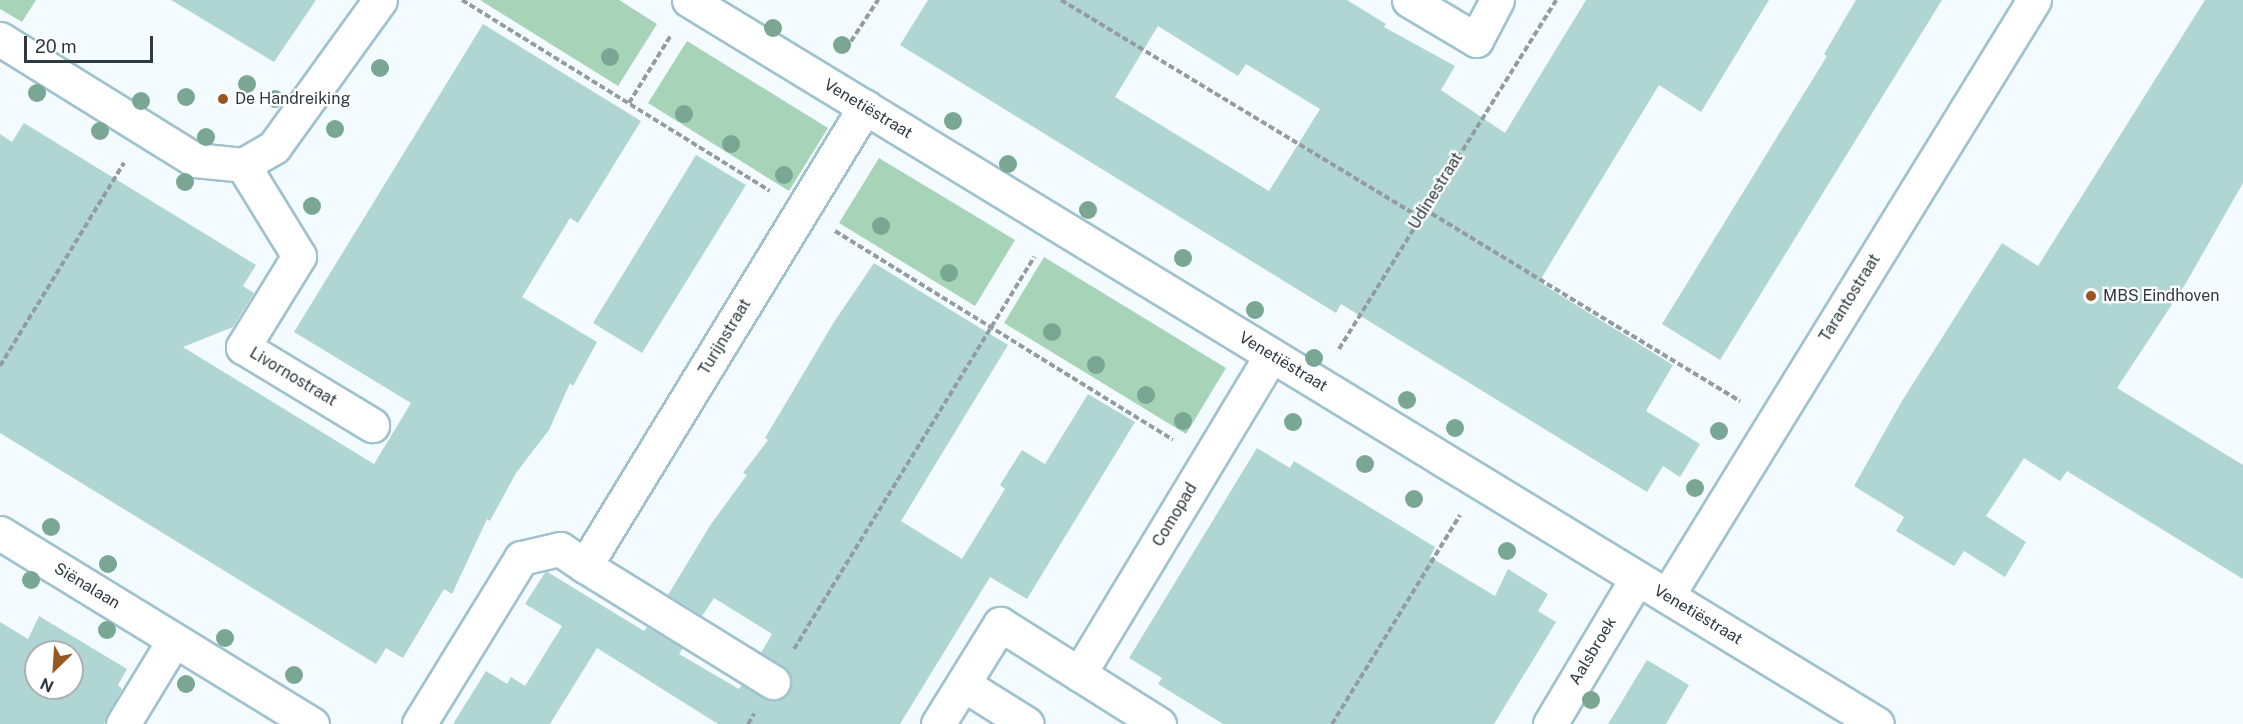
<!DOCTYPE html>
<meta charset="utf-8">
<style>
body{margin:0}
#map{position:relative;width:2243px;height:724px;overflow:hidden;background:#f4fbfe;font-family:"Public Sans",sans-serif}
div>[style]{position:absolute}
.green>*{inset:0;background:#a7d4b8}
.building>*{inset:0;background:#b0d6d3}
.path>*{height:4px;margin-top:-2px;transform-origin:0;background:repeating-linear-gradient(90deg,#939da1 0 6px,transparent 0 9px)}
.roads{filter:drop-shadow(2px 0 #a0c1ce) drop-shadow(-2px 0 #a0c1ce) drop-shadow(0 2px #a0c1ce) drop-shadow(0 -2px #a0c1ce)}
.minor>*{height:33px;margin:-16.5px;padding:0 16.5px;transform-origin:16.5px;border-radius:16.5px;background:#fff}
.trees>*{width:18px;height:18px;margin:-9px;border-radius:50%;background:#79a794}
.dots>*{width:16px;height:16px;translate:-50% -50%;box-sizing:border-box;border:3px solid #fff;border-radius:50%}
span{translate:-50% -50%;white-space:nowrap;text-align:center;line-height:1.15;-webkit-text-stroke:4.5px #fff;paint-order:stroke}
.poi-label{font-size:16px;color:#2d3a3f}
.left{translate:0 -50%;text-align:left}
.street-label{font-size:16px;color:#2d3a3f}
.north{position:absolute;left:24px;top:640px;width:60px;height:60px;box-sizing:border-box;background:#fff;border:2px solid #abb0b2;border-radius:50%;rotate:205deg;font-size:16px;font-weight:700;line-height:24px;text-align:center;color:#2d3a3f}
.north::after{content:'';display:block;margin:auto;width:21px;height:27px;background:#985722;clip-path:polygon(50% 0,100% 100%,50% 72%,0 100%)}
.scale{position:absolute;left:24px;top:36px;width:129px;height:27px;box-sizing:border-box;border:3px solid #2d3a3f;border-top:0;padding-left:8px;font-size:18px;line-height:21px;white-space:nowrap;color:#2d3a3f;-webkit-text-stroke:4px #fff;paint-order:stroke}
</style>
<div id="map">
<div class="green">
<i style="clip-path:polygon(0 0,36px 0,22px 22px,0 9px)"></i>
<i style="clip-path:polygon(480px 0,619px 0,657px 24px,618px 86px)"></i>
<i style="clip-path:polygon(687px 41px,828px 128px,789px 191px,648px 103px)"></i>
<i style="clip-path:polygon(879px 158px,1015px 240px,975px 306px,839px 223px)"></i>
<i style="clip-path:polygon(1044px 257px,1226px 368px,1186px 434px,1004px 323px)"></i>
</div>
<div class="building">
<i style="clip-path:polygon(171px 0,316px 0,274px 62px)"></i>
<i style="clip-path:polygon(evenodd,928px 0,1347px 0,1386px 24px,1384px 27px,1455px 66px,1441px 90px,1505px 133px,1586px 0,1769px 0,1701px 112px,1659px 85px,1539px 282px,1673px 365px,1646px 411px,1700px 444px,1680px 477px,1663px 466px,1647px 492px,1341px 304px,1336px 313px,900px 45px,928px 0,1158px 26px,1238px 76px,1246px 64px,1320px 109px,1269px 191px,1115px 97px,1158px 26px)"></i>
<i style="clip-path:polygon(1856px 0,1942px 0,1720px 360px,1662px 324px,1827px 56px,1824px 54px)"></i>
<i style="clip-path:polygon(2205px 0,2243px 0,2243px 183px,2186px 283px,2117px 388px,2243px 465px,2243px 579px,2067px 471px,2060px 481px,2024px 458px,1986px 516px,2026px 542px,2005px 577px,1964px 551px,1954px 566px,1896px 531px,1904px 517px,1854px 486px,1902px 401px,2002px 243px,2038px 266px)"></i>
<i style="clip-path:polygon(483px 24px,641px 121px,578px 223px,570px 218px,522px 297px,597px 342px,573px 386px,570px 383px,549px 430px,516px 473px,490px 521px,487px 519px,452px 594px,444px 589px,403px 658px,386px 648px,376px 664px,0 433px,0 134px,12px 142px,24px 123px,256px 265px,243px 286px,254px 293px,233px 327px,183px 347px,374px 464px,411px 403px,294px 332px)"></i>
<i style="clip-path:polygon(696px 155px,746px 185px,642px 353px,593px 323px)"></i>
<i style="clip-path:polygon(874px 263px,1008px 345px,901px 521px,962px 559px,1005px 489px,1000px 485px,1022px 450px,1045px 464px,1088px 394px,1135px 422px,1027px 599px,990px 577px,900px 724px,718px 724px,597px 648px,550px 724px,453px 724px,486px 671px,507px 684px,511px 677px,525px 686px,562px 626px,525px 604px,546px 571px,644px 631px,647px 627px,683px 648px,679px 654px,739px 689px,742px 685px,772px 701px,789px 692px,789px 673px,761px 653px,772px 634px,714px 598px,702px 616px,668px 595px,711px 524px,747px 475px,743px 473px,768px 440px,765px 438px,834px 322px)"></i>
<i style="clip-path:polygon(1257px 448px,1290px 468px,1294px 461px,1435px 547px,1430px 557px,1495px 596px,1508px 569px,1548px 594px,1538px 611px,1556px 622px,1494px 724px,1223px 724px,1158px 684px,1162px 678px,1129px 658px)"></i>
<i style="clip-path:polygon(evenodd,39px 616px,127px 669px,118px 685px,122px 689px,104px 724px,0 724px,0 622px,28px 639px,39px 616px,36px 652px,72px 652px,72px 688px,36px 688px,36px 652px)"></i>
<i style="clip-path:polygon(1647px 660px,1689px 685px,1666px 724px,1608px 724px)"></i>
</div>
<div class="path">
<i style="left:462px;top:0;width:362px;rotate:31.8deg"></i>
<i style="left:1061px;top:0;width:419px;rotate:31.2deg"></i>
<i style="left:846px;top:49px;width:59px;rotate:-56.9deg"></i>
<i style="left:629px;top:103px;width:80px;rotate:-58.3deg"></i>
<i style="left:1424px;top:209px;width:370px;rotate:31.3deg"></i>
<i style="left:835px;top:231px;width:397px;rotate:31.7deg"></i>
<i style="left:1339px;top:349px;width:411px;rotate:-58.1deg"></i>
<i style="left:0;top:366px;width:238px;rotate:-58.6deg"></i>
<i style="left:794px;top:649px;width:460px;rotate:-58.5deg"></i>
<i style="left:748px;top:724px;width:12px;rotate:-59deg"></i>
<i style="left:1332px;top:724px;width:245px;rotate:-58.5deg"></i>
</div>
<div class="roads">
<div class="minor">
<i style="left:689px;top:0;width:1391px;rotate:31.36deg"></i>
<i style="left:1409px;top:0;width:78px;rotate:30.8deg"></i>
<i style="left:1476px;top:40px;width:45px;rotate:-62.3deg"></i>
<i style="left:0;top:39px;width:229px;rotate:31.8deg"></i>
<i style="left:195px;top:160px;width:48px;rotate:5.9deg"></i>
<i style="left:243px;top:165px;width:36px;rotate:-30deg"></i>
<i style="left:274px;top:147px;width:181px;rotate:-54.2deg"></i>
<i style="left:243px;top:165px;width:107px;rotate:58.4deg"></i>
<i style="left:299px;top:256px;width:107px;rotate:121.6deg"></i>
<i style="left:243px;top:347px;width:151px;rotate:31.2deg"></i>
<i style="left:0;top:533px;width:366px;rotate:31.5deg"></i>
<i style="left:585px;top:566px;width:221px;rotate:31.7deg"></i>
<i style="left:1667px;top:596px;width:700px;rotate:-58.38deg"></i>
<i style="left:1079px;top:674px;width:371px;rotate:-58.9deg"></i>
<i style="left:963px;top:684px;width:75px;rotate:32deg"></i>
<i style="left:123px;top:724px;width:98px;rotate:-58.7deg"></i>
<i style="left:419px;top:724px;width:195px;rotate:-58.4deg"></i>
<i style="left:521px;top:558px;width:40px;rotate:-13deg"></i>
<i style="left:560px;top:549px;width:30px;rotate:34deg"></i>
<i style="left:585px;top:566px;width:538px;rotate:-58.62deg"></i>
<i style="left:938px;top:724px;width:118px;rotate:-58.2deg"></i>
<i style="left:1000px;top:624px;width:188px;rotate:32.2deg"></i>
<i style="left:1550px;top:724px;width:170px;rotate:-59.2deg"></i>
</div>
</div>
<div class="trees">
<i style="left:773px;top:28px"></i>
<i style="left:842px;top:45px"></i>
<i style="left:610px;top:57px"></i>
<i style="left:380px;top:68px"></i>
<i style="left:247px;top:84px"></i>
<i style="left:37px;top:93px"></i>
<i style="left:186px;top:97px"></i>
<i style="left:275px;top:99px"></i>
<i style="left:141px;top:101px"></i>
<i style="left:684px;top:114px"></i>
<i style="left:953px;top:121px"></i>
<i style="left:335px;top:129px"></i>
<i style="left:100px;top:131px"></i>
<i style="left:206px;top:137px"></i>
<i style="left:731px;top:144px"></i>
<i style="left:1008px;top:164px"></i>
<i style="left:784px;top:175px"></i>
<i style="left:185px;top:182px"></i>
<i style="left:312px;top:206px"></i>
<i style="left:1088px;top:210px"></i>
<i style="left:881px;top:226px"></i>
<i style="left:1183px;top:258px"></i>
<i style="left:949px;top:273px"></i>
<i style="left:1255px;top:310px"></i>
<i style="left:1052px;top:332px"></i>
<i style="left:1314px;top:358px"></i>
<i style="left:1096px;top:365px"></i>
<i style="left:1146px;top:395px"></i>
<i style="left:1407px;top:400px"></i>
<i style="left:1183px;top:421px"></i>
<i style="left:1293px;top:422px"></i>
<i style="left:1455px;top:428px"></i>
<i style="left:1719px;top:431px"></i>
<i style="left:1365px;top:464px"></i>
<i style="left:1695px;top:488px"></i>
<i style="left:1414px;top:499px"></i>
<i style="left:51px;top:527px"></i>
<i style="left:1507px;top:551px"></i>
<i style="left:108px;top:564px"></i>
<i style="left:31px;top:580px"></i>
<i style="left:107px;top:630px"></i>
<i style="left:225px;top:638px"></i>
<i style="left:294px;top:675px"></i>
<i style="left:186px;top:684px"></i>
<i style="left:1591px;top:700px"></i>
</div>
<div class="dots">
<i style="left:223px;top:99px;background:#985722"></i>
<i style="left:2091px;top:296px;background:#985722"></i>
</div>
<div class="poi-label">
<span class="left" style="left:235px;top:99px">De Handreiking</span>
<span class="left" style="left:2103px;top:296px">MBS Eindhoven</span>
</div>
<div class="street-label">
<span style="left:868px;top:109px;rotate:31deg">Venetiëstraat</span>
<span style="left:1436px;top:191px;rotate:-58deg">Udinestraat</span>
<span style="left:1850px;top:298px;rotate:-58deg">Tarantostraat</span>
<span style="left:725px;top:337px;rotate:-59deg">Turijnstraat</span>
<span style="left:1283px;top:362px;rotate:31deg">Venetiëstraat</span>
<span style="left:293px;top:377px;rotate:31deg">Livornostraat</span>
<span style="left:1175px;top:515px;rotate:-59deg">Comopad</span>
<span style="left:87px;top:586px;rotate:31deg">Siënalaan</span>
<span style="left:1698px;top:615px;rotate:31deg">Venetiëstraat</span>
<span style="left:1593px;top:651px;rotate:-59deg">Aalsbroek</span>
</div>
<div class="north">N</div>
<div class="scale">20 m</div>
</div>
